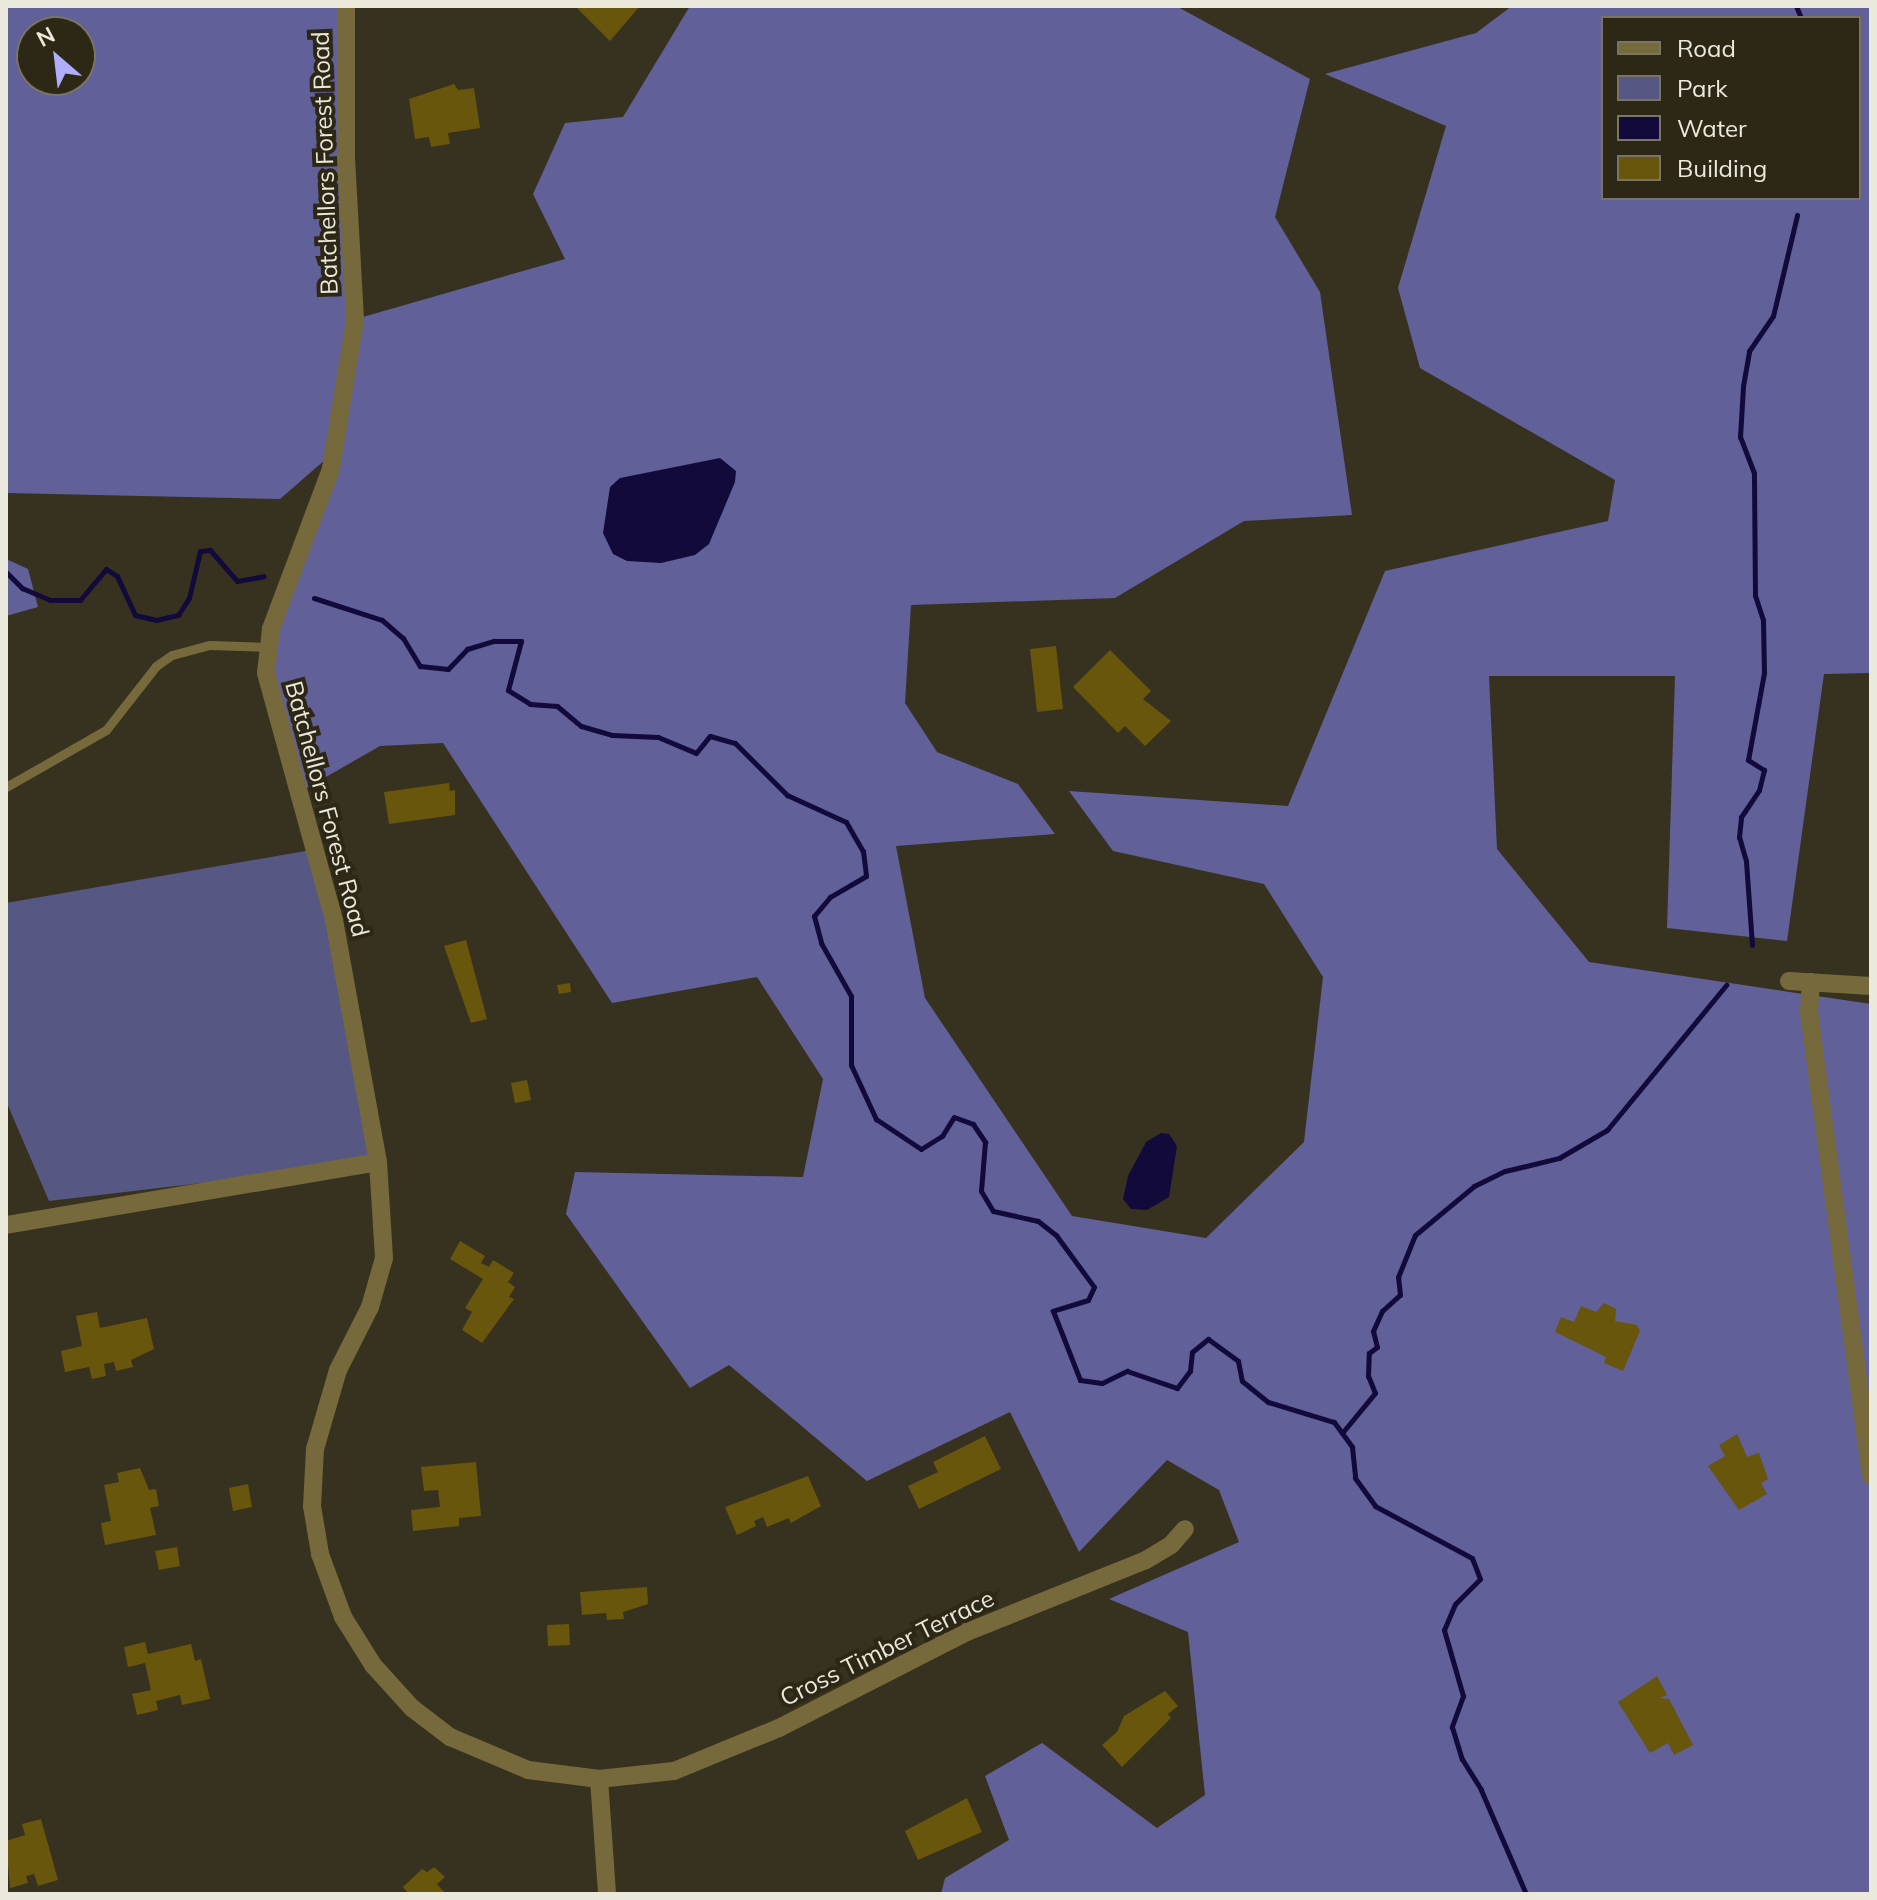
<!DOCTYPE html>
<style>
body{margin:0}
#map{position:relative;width:1877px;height:1900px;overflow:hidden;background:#37321f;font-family:Mulish,sans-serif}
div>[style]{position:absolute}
.green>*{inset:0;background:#575783}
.forest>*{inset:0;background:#616099}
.water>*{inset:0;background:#130a3c}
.stream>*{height:5px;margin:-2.5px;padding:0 2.5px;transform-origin:2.5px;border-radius:2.5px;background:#130a3c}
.building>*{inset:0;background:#67560c}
.lane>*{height:9px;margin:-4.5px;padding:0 4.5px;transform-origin:4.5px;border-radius:4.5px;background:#76693b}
.street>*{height:18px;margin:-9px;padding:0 9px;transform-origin:9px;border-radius:9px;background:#76693b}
span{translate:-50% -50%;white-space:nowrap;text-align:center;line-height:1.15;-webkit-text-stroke:8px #2d2816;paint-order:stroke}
.street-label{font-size:24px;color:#ebe8dc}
.frame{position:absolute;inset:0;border:8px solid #ebe8dc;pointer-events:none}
.legend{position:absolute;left:1601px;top:16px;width:260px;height:184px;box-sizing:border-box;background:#2d2816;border:2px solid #797565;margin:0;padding:10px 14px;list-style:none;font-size:24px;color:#ebe8dc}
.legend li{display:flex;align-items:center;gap:16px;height:40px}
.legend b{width:40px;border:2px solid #797565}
.north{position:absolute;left:16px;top:16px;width:80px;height:80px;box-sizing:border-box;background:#2d2816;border:2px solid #797565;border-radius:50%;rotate:332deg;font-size:22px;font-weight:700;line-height:32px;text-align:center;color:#ebe8dc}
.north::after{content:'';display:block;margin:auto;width:28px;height:36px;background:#aeaefb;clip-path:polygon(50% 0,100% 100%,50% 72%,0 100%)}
</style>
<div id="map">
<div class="green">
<i style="clip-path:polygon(317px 849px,362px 1024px,378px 1162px,49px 1201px,6px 1101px,6px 903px)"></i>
</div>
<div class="forest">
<i style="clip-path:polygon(evenodd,6px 6px,346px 6px,356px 319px,565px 259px,533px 194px,565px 123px,623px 117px,690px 6px,1176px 6px,1310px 79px,1275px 217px,1320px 292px,1352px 515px,1244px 521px,1115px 598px,911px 605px,905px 703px,937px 752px,1018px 784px,1055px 834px,896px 846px,925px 998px,1072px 1216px,1206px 1238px,1304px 1142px,1323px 977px,1264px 884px,1113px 851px,1069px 791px,1288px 806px,1385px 571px,1608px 521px,1615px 480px,1420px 368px,1398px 288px,1446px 126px,1325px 74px,1476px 33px,1512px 6px,1871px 6px,1871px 673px,1824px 674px,1787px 941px,1667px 928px,1675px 676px,1489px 676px,1497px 849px,1589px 962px,1871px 1004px,1871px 1894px,941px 1894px,945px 1878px,1009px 1840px,985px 1776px,1042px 1743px,1157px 1828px,1205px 1795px,1188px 1632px,1109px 1599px,1239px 1542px,1219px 1490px,1167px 1460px,1079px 1552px,1010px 1412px,867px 1481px,729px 1365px,690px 1388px,566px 1214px,575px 1172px,803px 1177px,823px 1079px,757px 977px,612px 1003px,443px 743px,380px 746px,298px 793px,266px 673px,334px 452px,280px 499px,6px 493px,6px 6px,1603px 18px,1859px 18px,1859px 198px,1603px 198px,1603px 18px,6px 6px,32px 32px,80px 32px,80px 80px,32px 80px,32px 32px)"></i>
<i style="clip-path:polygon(6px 559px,28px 569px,38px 607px,6px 616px)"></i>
</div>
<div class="water">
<i style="clip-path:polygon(720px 458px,736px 471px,735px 482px,709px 544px,695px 555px,661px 563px,627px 561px,613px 554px,603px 533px,610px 487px,620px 478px)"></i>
<i style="clip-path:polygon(1161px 1133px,1169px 1134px,1177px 1146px,1169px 1197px,1147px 1210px,1131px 1209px,1123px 1199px,1128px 1176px,1146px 1142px)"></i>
</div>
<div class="stream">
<i style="left:1796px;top:6px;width:13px;rotate:67deg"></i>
<i style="left:6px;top:572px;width:23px;rotate:45deg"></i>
<i style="left:22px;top:588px;width:30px;rotate:23deg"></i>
<i style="left:50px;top:600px;width:30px"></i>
<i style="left:80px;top:600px;width:40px;rotate:-50deg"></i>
<i style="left:106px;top:569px;width:13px;rotate:32deg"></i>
<i style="left:117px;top:576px;width:43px;rotate:65.2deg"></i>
<i style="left:135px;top:615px;width:22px;rotate:13deg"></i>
<i style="left:156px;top:620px;width:23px;rotate:-13deg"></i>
<i style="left:178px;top:615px;width:20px;rotate:-57deg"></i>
<i style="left:189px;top:598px;width:48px;rotate:-76.8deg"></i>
<i style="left:200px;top:551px;width:10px;rotate:-6deg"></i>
<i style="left:210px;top:550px;width:41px;rotate:48.9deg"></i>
<i style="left:237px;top:581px;width:27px;rotate:-10deg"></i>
<i style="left:314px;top:598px;width:71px;rotate:17.9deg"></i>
<i style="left:382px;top:620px;width:28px;rotate:41deg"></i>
<i style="left:403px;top:638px;width:33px;rotate:59deg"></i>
<i style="left:420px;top:666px;width:28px;rotate:6deg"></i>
<i style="left:448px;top:669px;width:28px;rotate:-46deg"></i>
<i style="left:467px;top:649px;width:28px;rotate:-17deg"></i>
<i style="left:494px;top:641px;width:27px"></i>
<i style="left:521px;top:641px;width:51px;rotate:104.9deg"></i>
<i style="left:508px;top:690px;width:26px;rotate:32deg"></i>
<i style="left:530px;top:704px;width:27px;rotate:4deg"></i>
<i style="left:557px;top:706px;width:31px;rotate:40deg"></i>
<i style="left:581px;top:726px;width:32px;rotate:16deg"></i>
<i style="left:612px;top:735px;width:46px;rotate:2.5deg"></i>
<i style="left:658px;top:737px;width:41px;rotate:22.8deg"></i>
<i style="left:696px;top:753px;width:22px;rotate:-51deg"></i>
<i style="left:710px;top:736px;width:26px;rotate:16deg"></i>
<i style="left:735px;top:743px;width:74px;rotate:45deg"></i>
<i style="left:787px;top:795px;width:65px;rotate:24.6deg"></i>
<i style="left:846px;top:822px;width:34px;rotate:60deg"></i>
<i style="left:863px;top:851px;width:25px;rotate:83deg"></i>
<i style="left:866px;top:876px;width:42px;rotate:149.7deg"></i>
<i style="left:830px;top:897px;width:25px;rotate:130deg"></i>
<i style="left:814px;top:916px;width:28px;rotate:75deg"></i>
<i style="left:821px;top:943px;width:61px;rotate:60.5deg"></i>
<i style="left:851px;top:996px;width:69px;rotate:90deg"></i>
<i style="left:851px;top:1065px;width:60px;rotate:65.2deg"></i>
<i style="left:876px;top:1119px;width:54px;rotate:33.7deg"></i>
<i style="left:921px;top:1149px;width:25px;rotate:-32deg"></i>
<i style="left:942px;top:1136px;width:22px;rotate:-58deg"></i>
<i style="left:954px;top:1117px;width:20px;rotate:20deg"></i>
<i style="left:973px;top:1124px;width:22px;rotate:56deg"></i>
<i style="left:985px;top:1142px;width:49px;rotate:94.7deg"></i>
<i style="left:981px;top:1191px;width:23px;rotate:59deg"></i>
<i style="left:993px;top:1211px;width:46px;rotate:12.5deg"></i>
<i style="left:1038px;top:1221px;width:23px;rotate:38deg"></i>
<i style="left:1056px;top:1235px;width:64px;rotate:53.8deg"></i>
<i style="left:1094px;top:1287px;width:14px;rotate:115deg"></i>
<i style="left:1088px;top:1300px;width:37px;rotate:163deg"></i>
<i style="left:1053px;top:1311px;width:74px;rotate:68.6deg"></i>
<i style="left:1080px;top:1380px;width:22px;rotate:8deg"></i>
<i style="left:1102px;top:1383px;width:28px;rotate:-26deg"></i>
<i style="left:1127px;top:1371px;width:53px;rotate:18.8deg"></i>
<i style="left:1177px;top:1388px;width:21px;rotate:-53deg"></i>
<i style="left:1190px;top:1371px;width:19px;rotate:-84deg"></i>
<i style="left:1192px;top:1352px;width:21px;rotate:-39deg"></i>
<i style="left:1208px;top:1339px;width:37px;rotate:36deg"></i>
<i style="left:1238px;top:1361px;width:20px;rotate:79deg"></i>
<i style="left:1242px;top:1381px;width:33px;rotate:39deg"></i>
<i style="left:1268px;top:1402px;width:69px;rotate:16.9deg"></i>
<i style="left:1334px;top:1422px;width:31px;rotate:54deg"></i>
<i style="left:1352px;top:1447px;width:31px;rotate:84deg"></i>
<i style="left:1355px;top:1478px;width:34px;rotate:54deg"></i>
<i style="left:1375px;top:1506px;width:110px;rotate:28.2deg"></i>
<i style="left:1472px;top:1558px;width:22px;rotate:69deg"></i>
<i style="left:1480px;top:1579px;width:35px;rotate:135deg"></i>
<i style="left:1455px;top:1604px;width:28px;rotate:113deg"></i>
<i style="left:1444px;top:1630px;width:69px;rotate:73.9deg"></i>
<i style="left:1463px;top:1696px;width:33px;rotate:110deg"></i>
<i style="left:1452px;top:1727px;width:34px;rotate:73deg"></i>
<i style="left:1462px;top:1759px;width:36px;rotate:58deg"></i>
<i style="left:1481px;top:1790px;width:113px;rotate:66.6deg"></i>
<i style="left:1752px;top:945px;width:84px;rotate:-94.1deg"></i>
<i style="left:1746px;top:861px;width:25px;rotate:-106deg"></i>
<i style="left:1739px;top:837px;width:20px;rotate:-84deg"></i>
<i style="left:1741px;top:817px;width:32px;rotate:-56deg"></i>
<i style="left:1759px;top:790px;width:21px;rotate:-76deg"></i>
<i style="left:1764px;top:770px;width:19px;rotate:-148deg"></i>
<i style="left:1748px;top:760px;width:88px;rotate:-79.6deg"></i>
<i style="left:1764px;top:673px;width:53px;rotate:-91.1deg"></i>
<i style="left:1763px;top:620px;width:26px;rotate:-108deg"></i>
<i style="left:1755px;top:595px;width:122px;rotate:-90.5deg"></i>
<i style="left:1754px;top:473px;width:39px;rotate:-111deg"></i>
<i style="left:1740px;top:437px;width:51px;rotate:-86.6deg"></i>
<i style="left:1743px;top:386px;width:36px;rotate:-80deg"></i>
<i style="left:1749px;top:351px;width:42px;rotate:-55.6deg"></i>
<i style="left:1773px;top:316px;width:104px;rotate:-76.6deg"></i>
<i style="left:1342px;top:1433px;width:52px;rotate:-50.5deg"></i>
<i style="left:1375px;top:1393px;width:18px;rotate:-112deg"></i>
<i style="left:1368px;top:1376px;width:23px;rotate:-88deg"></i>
<i style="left:1369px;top:1353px;width:10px;rotate:-37deg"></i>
<i style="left:1377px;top:1347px;width:16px;rotate:-104deg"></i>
<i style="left:1373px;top:1331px;width:22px;rotate:-66deg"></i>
<i style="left:1382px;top:1311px;width:24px;rotate:-42deg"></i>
<i style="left:1400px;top:1295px;width:18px;rotate:-96deg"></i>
<i style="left:1398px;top:1277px;width:45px;rotate:-68deg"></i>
<i style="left:1415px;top:1235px;width:77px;rotate:-39.7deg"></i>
<i style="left:1474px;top:1186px;width:34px;rotate:-26deg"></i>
<i style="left:1505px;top:1171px;width:56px;rotate:-13.5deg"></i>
<i style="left:1559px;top:1158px;width:56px;rotate:-30.3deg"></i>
<i style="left:1607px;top:1130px;width:188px;rotate:-50.6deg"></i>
</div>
<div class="building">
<i style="clip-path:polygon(575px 6px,640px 6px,610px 41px)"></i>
<i style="clip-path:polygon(454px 84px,458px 90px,474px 88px,480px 128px,448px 133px,450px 144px,431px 147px,429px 137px,415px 139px,409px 99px)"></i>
<i style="clip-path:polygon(1056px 646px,1063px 709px,1037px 712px,1030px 649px)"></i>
<i style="clip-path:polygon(1110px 650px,1151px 691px,1143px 699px,1171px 721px,1145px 746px,1125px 726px,1118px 733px,1073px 687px)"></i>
<i style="clip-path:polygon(449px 783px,450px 791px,455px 790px,455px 815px,389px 824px,384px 792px)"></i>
<i style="clip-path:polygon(466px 940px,487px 1019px,471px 1023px,444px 946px)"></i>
<i style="clip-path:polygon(570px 983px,571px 992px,559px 994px,557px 985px)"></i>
<i style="clip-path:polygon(527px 1080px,531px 1100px,515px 1103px,511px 1083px)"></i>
<i style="clip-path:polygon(460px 1241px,485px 1256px,481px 1263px,489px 1267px,493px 1260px,514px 1273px,508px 1282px,515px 1287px,509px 1297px,514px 1299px,482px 1343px,462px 1330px,472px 1312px,465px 1308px,483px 1279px,450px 1259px)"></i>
<i style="clip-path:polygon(1604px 1303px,1616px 1309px,1615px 1321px,1637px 1325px,1640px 1331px,1623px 1371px,1604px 1363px,1606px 1357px,1555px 1332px,1561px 1317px,1574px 1322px,1581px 1306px,1596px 1312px)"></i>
<i style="clip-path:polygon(97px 1312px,100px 1328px,147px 1318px,154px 1349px,131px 1360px,133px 1367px,116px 1371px,114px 1362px,104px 1364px,106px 1376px,92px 1379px,89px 1367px,65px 1372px,61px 1351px,82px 1346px,76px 1316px)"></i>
<i style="clip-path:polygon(1737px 1434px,1747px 1457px,1759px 1453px,1768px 1479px,1761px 1483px,1767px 1494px,1739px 1510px,1708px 1466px,1725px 1456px,1719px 1445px)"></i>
<i style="clip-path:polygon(985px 1436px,1001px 1469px,919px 1509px,908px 1486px,938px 1472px,933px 1462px)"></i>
<i style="clip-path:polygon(476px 1462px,481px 1516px,459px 1518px,459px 1526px,413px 1531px,411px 1510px,440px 1507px,438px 1490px,424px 1491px,421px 1467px)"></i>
<i style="clip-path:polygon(140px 1468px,149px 1490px,156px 1489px,159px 1506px,150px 1508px,156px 1535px,105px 1545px,101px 1523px,111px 1521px,104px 1485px,119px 1482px,117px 1473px)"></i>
<i style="clip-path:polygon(808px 1476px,821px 1506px,791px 1523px,789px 1518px,767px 1527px,763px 1517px,754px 1521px,756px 1526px,737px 1535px,725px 1507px)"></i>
<i style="clip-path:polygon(248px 1484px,252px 1507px,233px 1511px,229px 1488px)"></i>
<i style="clip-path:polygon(177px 1547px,180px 1566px,159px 1570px,155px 1551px)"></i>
<i style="clip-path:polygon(647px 1587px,648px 1604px,623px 1612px,624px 1619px,607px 1620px,606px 1613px,582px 1615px,580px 1592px)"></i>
<i style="clip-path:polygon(569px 1624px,570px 1645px,548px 1646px,547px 1625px)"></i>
<i style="clip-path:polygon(145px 1642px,148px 1654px,191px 1644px,195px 1661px,201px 1659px,210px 1699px,182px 1705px,180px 1695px,156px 1701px,158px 1710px,137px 1715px,132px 1694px,151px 1690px,145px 1663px,128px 1667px,124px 1647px)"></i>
<i style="clip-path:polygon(1657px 1676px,1667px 1695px,1660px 1698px,1669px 1699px,1693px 1745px,1674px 1755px,1668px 1743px,1650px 1753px,1618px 1702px)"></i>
<i style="clip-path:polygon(1165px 1691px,1178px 1706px,1168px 1714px,1171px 1718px,1122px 1767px,1102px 1745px,1117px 1732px,1124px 1716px)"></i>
<i style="clip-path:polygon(967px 1798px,982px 1832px,918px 1860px,905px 1831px)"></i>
<i style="clip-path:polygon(41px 1819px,58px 1880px,38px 1886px,34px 1874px,26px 1876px,28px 1883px,10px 1888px,6px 1841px,25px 1835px,22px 1824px)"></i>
<i style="clip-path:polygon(434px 1867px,445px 1877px,437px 1884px,446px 1894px,409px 1894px,403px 1887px,422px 1869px,427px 1872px)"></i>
</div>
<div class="lane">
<i style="left:6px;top:787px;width:115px;rotate:-29.7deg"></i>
<i style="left:106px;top:730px;width:81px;rotate:-52deg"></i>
<i style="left:156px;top:666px;width:19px;rotate:-35deg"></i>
<i style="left:172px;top:655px;width:39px;rotate:-15deg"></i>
<i style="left:210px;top:645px;width:59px;rotate:1.9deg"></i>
</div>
<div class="street">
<i style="left:346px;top:6px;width:152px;rotate:90deg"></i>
<i style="left:346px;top:158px;width:162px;rotate:86.8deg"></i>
<i style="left:355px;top:320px;width:151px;rotate:99.2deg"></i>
<i style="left:331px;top:469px;width:171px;rotate:110.6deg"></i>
<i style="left:271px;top:629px;width:44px;rotate:96.5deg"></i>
<i style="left:266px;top:673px;width:256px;rotate:74.6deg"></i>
<i style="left:334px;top:920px;width:246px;rotate:79.7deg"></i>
<i style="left:378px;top:1162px;width:96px;rotate:86.4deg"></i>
<i style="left:384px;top:1258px;width:51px;rotate:105.9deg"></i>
<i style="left:370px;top:1307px;width:71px;rotate:116.9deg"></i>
<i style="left:338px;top:1370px;width:82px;rotate:106.2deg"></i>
<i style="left:315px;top:1449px;width:57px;rotate:93deg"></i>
<i style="left:312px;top:1506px;width:49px;rotate:80.5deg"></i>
<i style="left:320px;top:1554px;width:67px;rotate:69.9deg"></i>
<i style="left:343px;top:1617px;width:57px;rotate:58deg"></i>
<i style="left:373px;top:1665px;width:58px;rotate:47.8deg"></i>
<i style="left:412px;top:1708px;width:48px;rotate:37.3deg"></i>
<i style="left:450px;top:1737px;width:85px;rotate:22.9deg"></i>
<i style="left:528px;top:1770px;width:72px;rotate:7.2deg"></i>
<i style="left:599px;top:1779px;width:75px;rotate:-6.1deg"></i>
<i style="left:674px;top:1771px;width:113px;rotate:-22.3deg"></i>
<i style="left:779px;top:1728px;width:211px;rotate:-27.1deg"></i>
<i style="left:967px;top:1632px;width:193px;rotate:-21.9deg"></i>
<i style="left:1146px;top:1560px;width:29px;rotate:-31deg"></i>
<i style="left:1171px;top:1545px;width:21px;rotate:-49deg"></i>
<i style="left:1789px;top:981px;width:82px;rotate:3.5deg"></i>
<i style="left:1811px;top:982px;width:30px;rotate:94deg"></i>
<i style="left:1809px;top:1012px;width:468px;rotate:82.4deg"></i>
<i style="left:6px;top:1225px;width:377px;rotate:-9.6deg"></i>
<i style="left:599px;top:1779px;width:115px;rotate:86deg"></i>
</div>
<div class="street-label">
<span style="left:325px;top:163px;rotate:-92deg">Batchellors Forest Road</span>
<span style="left:327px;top:809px;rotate:75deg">Batchellors Forest Road</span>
<span style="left:887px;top:1648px;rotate:-26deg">Cross Timber Terrace</span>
</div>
<div class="frame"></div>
<ul class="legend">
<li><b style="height:10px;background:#76693b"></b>Road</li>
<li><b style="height:22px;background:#575783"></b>Park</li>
<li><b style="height:22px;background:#130a3c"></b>Water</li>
<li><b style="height:22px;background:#67560c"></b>Building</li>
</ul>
<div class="north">N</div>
</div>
